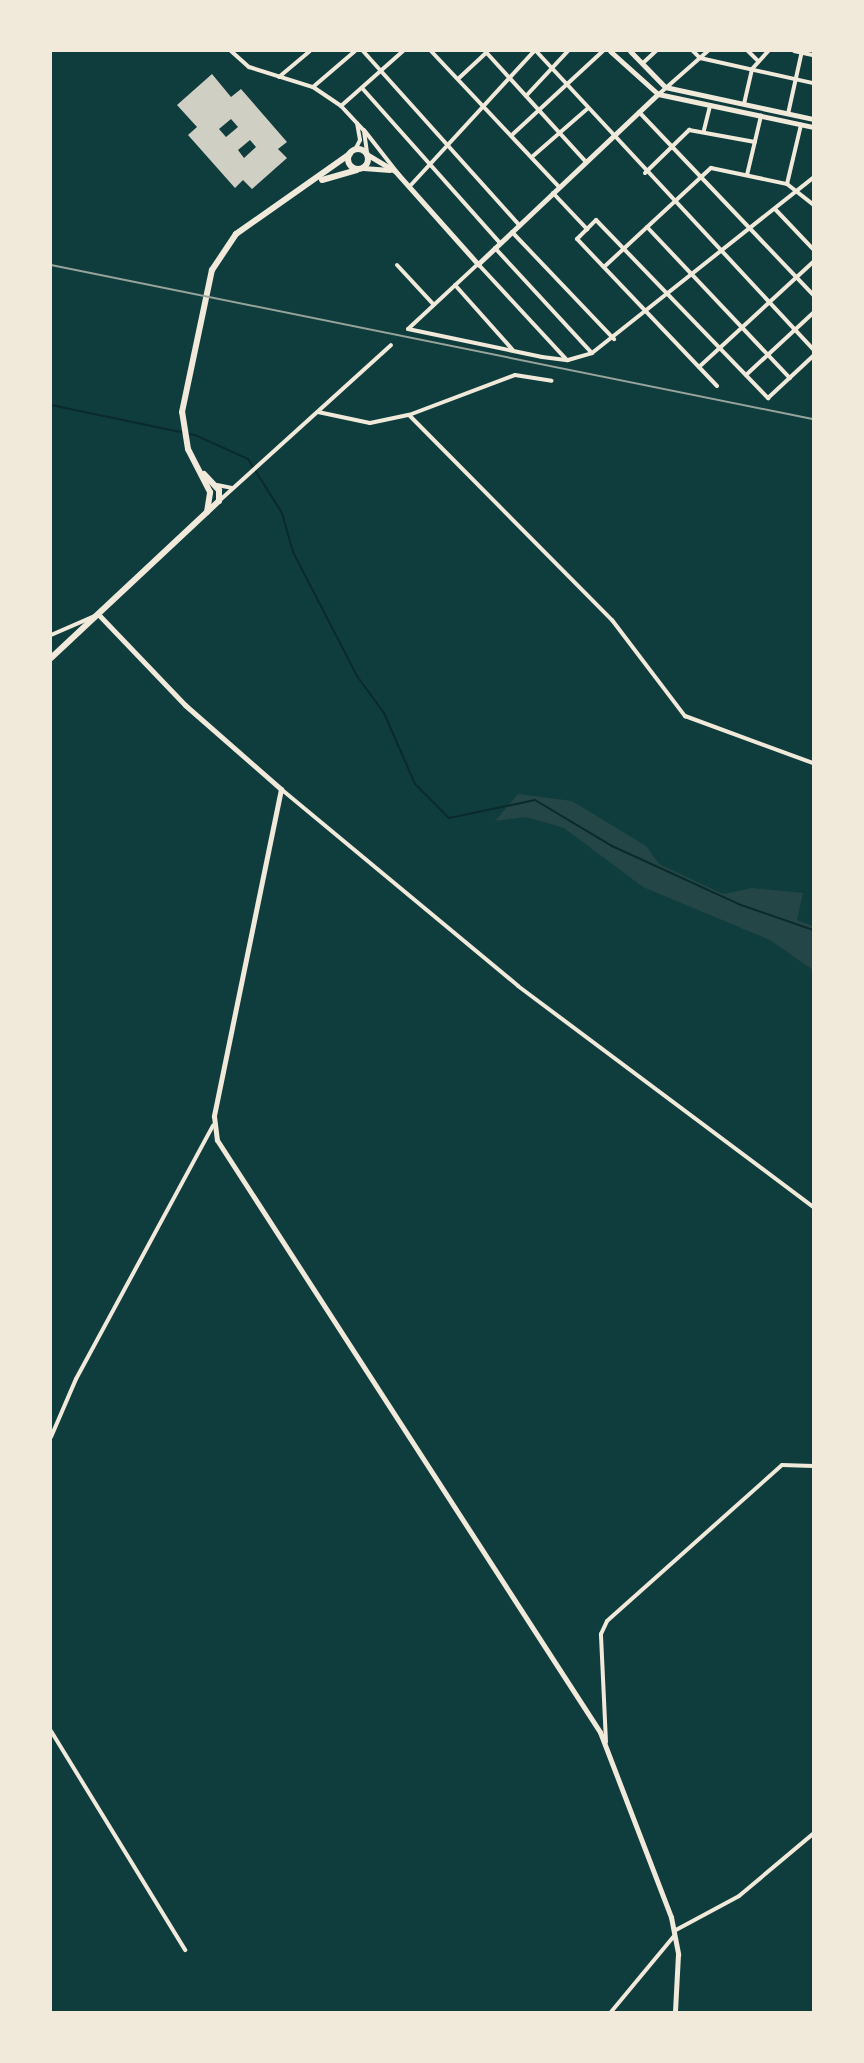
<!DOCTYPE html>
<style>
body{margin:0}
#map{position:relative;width:864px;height:2063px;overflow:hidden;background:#0f3d3e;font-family:Raleway,sans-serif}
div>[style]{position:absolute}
.green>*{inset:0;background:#244646}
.stream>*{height:2px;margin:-1px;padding:0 1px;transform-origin:1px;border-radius:1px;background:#0a2a2b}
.building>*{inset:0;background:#cfcfc3}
.minor>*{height:4px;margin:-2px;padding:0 2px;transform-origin:2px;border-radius:2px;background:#f1e9da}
.tertiary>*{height:5px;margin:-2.5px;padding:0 2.5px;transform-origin:2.5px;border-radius:2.5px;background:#f1e9da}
.secondary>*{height:5px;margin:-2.5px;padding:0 2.5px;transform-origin:2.5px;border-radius:2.5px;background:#f1e9da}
.primary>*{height:6px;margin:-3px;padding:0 3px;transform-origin:3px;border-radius:3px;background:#f1e9da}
.primary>.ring{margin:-3px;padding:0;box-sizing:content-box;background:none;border:6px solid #f1e9da;border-radius:50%}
.rail>*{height:2px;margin:-1px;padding:0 1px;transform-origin:1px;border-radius:1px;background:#97a49c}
span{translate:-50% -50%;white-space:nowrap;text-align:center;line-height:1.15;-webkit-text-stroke:4.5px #f1e9da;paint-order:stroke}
.frame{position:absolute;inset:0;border:52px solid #f1e9da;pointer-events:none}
</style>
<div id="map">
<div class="green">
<i style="clip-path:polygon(518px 794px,572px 801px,646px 846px,659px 864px,723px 894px,752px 888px,803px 893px,797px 920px,813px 926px,813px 970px,770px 940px,643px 887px,564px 828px,526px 817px,495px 821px)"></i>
</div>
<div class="stream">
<i style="left:51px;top:405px;width:147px;rotate:11.8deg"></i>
<i style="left:195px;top:435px;width:58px;rotate:24.4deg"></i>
<i style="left:248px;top:459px;width:64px;rotate:57.8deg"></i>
<i style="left:282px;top:513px;width:41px;rotate:74.2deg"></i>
<i style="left:293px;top:552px;width:140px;rotate:62.7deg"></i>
<i style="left:357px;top:676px;width:46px;rotate:53.9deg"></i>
<i style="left:384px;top:713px;width:77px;rotate:66.4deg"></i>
<i style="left:415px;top:784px;width:48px;rotate:45deg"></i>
<i style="left:449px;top:818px;width:88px;rotate:-11.8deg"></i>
<i style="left:535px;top:800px;width:90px;rotate:30.9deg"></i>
<i style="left:612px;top:846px;width:142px;rotate:24.6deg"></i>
<i style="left:741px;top:905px;width:76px;rotate:19.1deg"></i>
</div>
<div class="building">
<i style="clip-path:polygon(evenodd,212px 74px,231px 97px,241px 89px,287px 142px,278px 149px,287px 158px,252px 189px,243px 180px,235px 188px,188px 135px,197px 127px,177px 105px,212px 74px,231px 119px,238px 127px,226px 137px,219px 129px,231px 119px,212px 74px,250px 140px,256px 147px,244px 158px,238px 150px,250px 140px)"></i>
</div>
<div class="minor">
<i style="left:231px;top:51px;width:24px;rotate:42deg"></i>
<i style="left:249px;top:67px;width:67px;rotate:17.4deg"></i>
<i style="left:313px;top:87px;width:34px;rotate:34deg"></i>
<i style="left:341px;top:106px;width:34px;rotate:47deg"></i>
<i style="left:364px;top:131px;width:22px;rotate:82deg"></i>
<i style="left:363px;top:51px;width:234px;rotate:48.1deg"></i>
<i style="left:431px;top:51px;width:187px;rotate:46.7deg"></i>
<i style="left:485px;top:51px;width:150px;rotate:47.7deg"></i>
<i style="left:536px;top:51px;width:407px;rotate:47.1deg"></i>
<i style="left:693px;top:51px;width:10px;rotate:45deg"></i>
<i style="left:700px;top:58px;width:116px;rotate:12.5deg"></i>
<i style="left:748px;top:51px;width:13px;rotate:45deg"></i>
<i style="left:794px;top:51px;width:19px;rotate:12deg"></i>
<i style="left:643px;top:63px;width:18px;rotate:-43deg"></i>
<i style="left:279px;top:77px;width:40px;rotate:-40deg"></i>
<i style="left:458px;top:79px;width:40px;rotate:-43deg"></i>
<i style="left:313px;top:87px;width:55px;rotate:-40.6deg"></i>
<i style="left:362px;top:88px;width:208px;rotate:48.3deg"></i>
<i style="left:659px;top:94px;width:65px;rotate:-41.3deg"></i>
<i style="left:526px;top:96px;width:62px;rotate:-47deg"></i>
<i style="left:744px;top:104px;width:36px;rotate:-77deg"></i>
<i style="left:752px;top:69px;width:24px;rotate:-48deg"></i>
<i style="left:341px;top:106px;width:83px;rotate:-41.6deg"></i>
<i style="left:639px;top:112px;width:253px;rotate:46.4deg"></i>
<i style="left:788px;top:114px;width:65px;rotate:-77.5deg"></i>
<i style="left:364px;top:130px;width:58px;rotate:52deg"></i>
<i style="left:704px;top:130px;width:25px;rotate:-76deg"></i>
<i style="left:513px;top:134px;width:122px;rotate:-42.7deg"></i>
<i style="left:355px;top:150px;width:11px;rotate:-63deg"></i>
<i style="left:360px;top:140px;width:17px;rotate:-100deg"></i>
<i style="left:533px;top:156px;width:72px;rotate:-41deg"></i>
<i style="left:645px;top:173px;width:62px;rotate:-44.3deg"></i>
<i style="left:689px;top:130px;width:67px;rotate:10.3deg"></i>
<i style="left:747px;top:175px;width:61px;rotate:-76.7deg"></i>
<i style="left:787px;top:184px;width:61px;rotate:-76.7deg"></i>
<i style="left:410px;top:186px;width:183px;rotate:-47.4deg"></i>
<i style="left:553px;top:193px;width:50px;rotate:46.6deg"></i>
<i style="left:775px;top:209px;width:55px;rotate:46.5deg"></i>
<i style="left:647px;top:227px;width:208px;rotate:46.6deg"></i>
<i style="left:512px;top:232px;width:148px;rotate:46.4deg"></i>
<i style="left:495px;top:248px;width:143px;rotate:47.3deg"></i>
<i style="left:397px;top:265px;width:54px;rotate:47.2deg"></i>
<i style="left:604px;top:267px;width:146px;rotate:-42.8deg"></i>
<i style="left:711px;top:168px;width:78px;rotate:11.9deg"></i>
<i style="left:787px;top:184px;width:33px;rotate:38deg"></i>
<i style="left:455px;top:285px;width:86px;rotate:48.3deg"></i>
<i style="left:408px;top:329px;width:137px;rotate:11.8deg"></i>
<i style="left:542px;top:357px;width:26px;rotate:7deg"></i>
<i style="left:568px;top:360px;width:25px;rotate:-16deg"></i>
<i style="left:592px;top:353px;width:282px;rotate:-38.4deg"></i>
<i style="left:408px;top:329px;width:96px;rotate:-42.9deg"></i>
<i style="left:478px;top:264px;width:131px;rotate:47.2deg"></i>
<i style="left:699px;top:367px;width:155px;rotate:-42.6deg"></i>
<i style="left:746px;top:375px;width:91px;rotate:-42.8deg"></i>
<i style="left:717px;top:386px;width:203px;rotate:-133.6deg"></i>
<i style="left:577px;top:239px;width:27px;rotate:-45deg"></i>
<i style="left:596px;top:220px;width:248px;rotate:46deg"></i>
<i style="left:768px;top:398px;width:62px;rotate:-43deg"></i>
<i style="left:318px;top:412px;width:53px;rotate:11.9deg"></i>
<i style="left:370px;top:423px;width:40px;rotate:-12deg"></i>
<i style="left:409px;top:415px;width:113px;rotate:-20.7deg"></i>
<i style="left:515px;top:375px;width:37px;rotate:9deg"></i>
<i style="left:409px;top:415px;width:289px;rotate:45.3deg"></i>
<i style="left:612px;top:620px;width:121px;rotate:52.8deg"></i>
<i style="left:685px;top:716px;width:136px;rotate:20.2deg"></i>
<i style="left:217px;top:485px;width:15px;rotate:11deg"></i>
<i style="left:219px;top:501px;width:232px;rotate:-42.2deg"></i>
<i style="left:51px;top:635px;width:48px;rotate:-23.4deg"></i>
<i style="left:281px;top:789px;width:308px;rotate:39.7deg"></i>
<i style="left:518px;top:986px;width:369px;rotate:36.8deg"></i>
<i style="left:51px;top:1437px;width:63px;rotate:-66.7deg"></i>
<i style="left:76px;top:1379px;width:288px;rotate:-61.6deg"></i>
<i style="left:51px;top:1731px;width:257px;rotate:58.5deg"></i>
<i style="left:606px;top:1742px;width:108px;rotate:-92.7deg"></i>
<i style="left:601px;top:1634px;width:14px;rotate:-65deg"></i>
<i style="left:607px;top:1621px;width:234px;rotate:-41.7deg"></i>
<i style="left:782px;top:1465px;width:31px;rotate:2deg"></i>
<i style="left:674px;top:1931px;width:74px;rotate:-28.3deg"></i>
<i style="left:739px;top:1896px;width:97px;rotate:-40deg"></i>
<i style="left:611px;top:2012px;width:100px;rotate:-50.3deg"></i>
</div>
<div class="tertiary">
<i style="left:98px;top:614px;width:126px;rotate:46.3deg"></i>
<i style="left:185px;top:705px;width:128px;rotate:41.2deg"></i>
<i style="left:281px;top:789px;width:334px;rotate:101.6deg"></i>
<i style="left:214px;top:1116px;width:24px;rotate:83deg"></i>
<i style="left:217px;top:1140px;width:705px;rotate:57.1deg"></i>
<i style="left:600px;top:1732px;width:198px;rotate:69deg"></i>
<i style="left:671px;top:1917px;width:38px;rotate:79deg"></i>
<i style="left:678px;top:1954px;width:58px;rotate:93deg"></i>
</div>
<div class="secondary">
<i style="left:610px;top:51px;width:64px;rotate:41.9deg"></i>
<i style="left:658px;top:94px;width:158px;rotate:12deg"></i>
<i style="left:630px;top:51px;width:50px;rotate:45.8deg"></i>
<i style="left:665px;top:87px;width:151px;rotate:12.2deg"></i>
<i style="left:368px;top:155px;width:31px;rotate:31deg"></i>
<i style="left:395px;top:171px;width:125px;rotate:48.3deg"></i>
<i style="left:478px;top:264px;width:248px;rotate:-43.4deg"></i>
<i style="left:363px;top:168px;width:27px;rotate:4deg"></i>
</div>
<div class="primary">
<i class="ring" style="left:348px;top:149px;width:14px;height:14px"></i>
<i style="left:322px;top:180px;width:36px;rotate:-16deg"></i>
<i style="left:204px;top:474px;width:22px;rotate:47deg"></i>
<i style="left:219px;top:490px;width:11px;rotate:90deg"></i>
<i style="left:207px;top:512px;width:20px;rotate:-81deg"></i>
<i style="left:210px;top:492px;width:48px;rotate:-117.1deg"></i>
<i style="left:188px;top:449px;width:37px;rotate:-99deg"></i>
<i style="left:182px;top:412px;width:145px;rotate:-78.1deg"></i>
<i style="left:212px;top:270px;width:43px;rotate:-56.3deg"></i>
<i style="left:236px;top:234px;width:139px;rotate:-35.1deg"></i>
<i style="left:51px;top:658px;width:230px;rotate:-43.1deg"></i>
</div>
<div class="rail">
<i style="left:51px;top:265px;width:777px;rotate:11.43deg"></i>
</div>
<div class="frame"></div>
</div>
